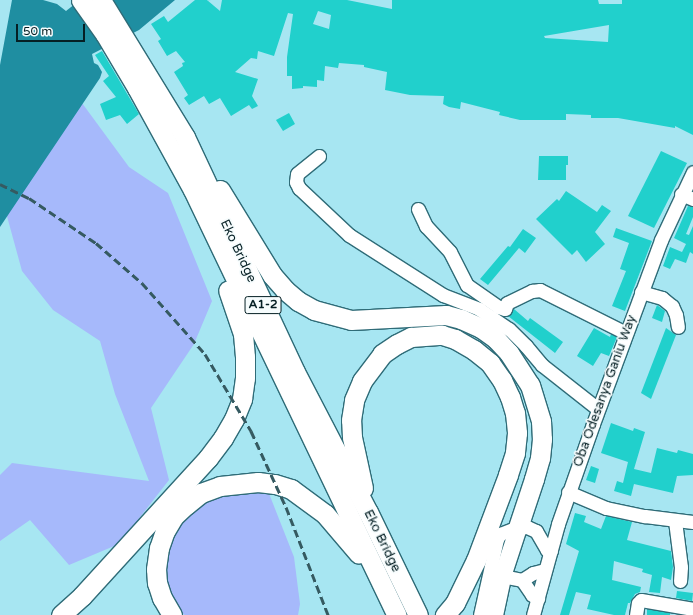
<!DOCTYPE html>
<style>
body{margin:0}
#map{position:relative;width:693px;height:615px;overflow:hidden;background:#a7e6f2;font-family:"Varela Round",sans-serif}
div>[style]{position:absolute}
.green>*{inset:0;background:#a6b9fb}
.water>*{inset:0;background:#1f8ea1}
.building>*{inset:0;background:#21d0cc}
.roads{filter:drop-shadow(1px 0 #2f6c78) drop-shadow(-1px 0 #2f6c78) drop-shadow(0 1px #2f6c78) drop-shadow(0 -1px #2f6c78)}
.minor>*{height:13px;margin:-6.5px;padding:0 6.5px;transform-origin:6.5px;border-radius:6.5px;background:#fff}
.major>*{height:17px;margin:-8.5px;padding:0 8.5px;transform-origin:8.5px;border-radius:8.5px;background:#fff}
.highway>*{height:19px;margin:-9.5px;padding:0 9.5px;transform-origin:9.5px;border-radius:9.5px;background:#fff}
.rail>*{height:3px;margin-top:-1.5px;transform-origin:0;background:repeating-linear-gradient(90deg,#355a61 0 8px,transparent 0 12px)}
span{translate:-50% -50%;white-space:nowrap;text-align:center;line-height:1.15;-webkit-text-stroke:3.5px #f6fcfd;paint-order:stroke}
.shield-label span{padding:1px 3px;background:#f6fcfd;border:1px solid;border-radius:3px;-webkit-text-stroke-width:0}
.shield-label{font-size:12px;color:#051f24;font-weight:700}
.street-label{font-size:13px;color:#051f24}
.scale{position:absolute;left:16px;top:24px;width:69px;height:18px;box-sizing:border-box;border:2px solid #051f24;border-top:0;padding-left:5px;font-size:12px;line-height:14px;white-space:nowrap;color:#051f24;-webkit-text-stroke:3px #f6fcfd;paint-order:stroke}
</style>
<div id="map">
<div class="green">
<i style="clip-path:polygon(82px 103px,129px 167px,168px 193px,212px 301px,194px 344px,151px 408px,169px 480px,119px 544px,69px 565px,30px 520px,0 541px,0 475px,12px 463px,149px 481px,115px 394px,100px 341px,53px 310px,22px 271px,5px 209px)"></i>
<i style="clip-path:polygon(247px 491px,268px 491px,294px 557px,300px 604px,298px 615px,185px 615px,181px 613px,170px 596px,165px 567px,165px 554px,172px 534px,184px 514px,212px 498px)"></i>
</div>
<div class="water">
<i style="clip-path:polygon(12px 0,43px 0,57px 4px,66px 11px,80px 0,175px 0,139px 30px,92px 54px,94px 63px,98px 65px,102px 72px,100px 78px,0 227px,0 65px)"></i>
</div>
<div class="building">
<i style="clip-path:polygon(evenodd,195px 0,207px 0,220px 11px,222px 0,347px 0,392px 9px,392px 0,598px 0,599px 4px,622px 4px,622px 0,693px 0,693px 135px,675px 126px,675px 128px,618px 118px,591px 118px,591px 115px,566px 114px,566px 120px,520px 120px,499px 115px,500px 112px,461px 102px,460px 109px,449px 107px,443px 104px,444px 96px,410px 95px,385px 90px,387px 72px,364px 67px,364px 65px,339px 63px,338px 68px,325px 66px,324px 81px,317px 80px,317px 87px,303px 86px,303px 88px,292px 89px,292px 76px,287px 76px,287px 57px,293px 14px,288px 13px,274px 56px,258px 51px,257px 59px,251px 58px,235px 72px,258px 79px,252px 96px,258px 106px,252px 109px,249px 105px,231px 116px,220px 98px,209px 104px,204px 96px,189px 105px,184px 98px,188px 95px,174px 72px,183px 66px,182px 63px,185px 62px,176px 51px,167px 56px,158px 41px,161px 39px,151px 24px,164px 16px,168px 22px,195px 0,318px 11px,331px 15px,329px 29px,313px 24px,318px 11px,195px 0,609px 25px,608px 42px,545px 38px,544px 36px,609px 25px)"></i>
<i style="clip-path:polygon(102px 51px,139px 114px,127px 124px,120px 115px,106px 120px,100px 104px,116px 97px,103px 81px,109px 76px,95px 55px)"></i>
<i style="clip-path:polygon(289px 113px,295px 124px,283px 131px,276px 120px)"></i>
<i style="clip-path:polygon(661px 151px,687px 163px,654px 228px,628px 216px)"></i>
<i style="clip-path:polygon(539px 156px,568px 156px,568px 165px,566px 165px,566px 180px,538px 180px)"></i>
<i style="clip-path:polygon(566px 191px,597px 212px,602px 205px,611px 211px,595px 232px,605px 244px,586px 262px,577px 250px,572px 255px,536px 219px,557px 199px,559px 201px)"></i>
<i style="clip-path:polygon(688px 206px,693px 207px,693px 217px,686px 234px,689px 235px,693px 226px,693px 254px,690px 252px,686px 263px,675px 259px,670px 269px,663px 266px,670px 247px,682px 252px,686px 244px,674px 238px)"></i>
<i style="clip-path:polygon(616px 228px,652px 241px,625px 311px,612px 306px,626px 271px,620px 269px,629px 243px,613px 237px)"></i>
<i style="clip-path:polygon(523px 229px,536px 238px,525px 253px,519px 248px,488px 285px,480px 279px,508px 246px,510px 247px)"></i>
<i style="clip-path:polygon(657px 305px,665px 311px,662px 322px,652px 318px)"></i>
<i style="clip-path:polygon(514px 309px,528px 321px,530px 318px,563px 342px,555px 353px,508px 316px)"></i>
<i style="clip-path:polygon(594px 328px,610px 337px,611px 334px,617px 337px,609px 356px,601px 353px,593px 366px,577px 356px)"></i>
<i style="clip-path:polygon(666px 328px,676px 335px,651px 399px,641px 393px)"></i>
<i style="clip-path:polygon(611px 423px,633px 431px,634px 428px,645px 432px,634px 469px,651px 473px,657px 448px,677px 453px,678px 450px,693px 454px,693px 475px,677px 476px,673px 493px,634px 484px,631px 496px,614px 491px,617px 481px,623px 483px,628px 462px,601px 453px)"></i>
<i style="clip-path:polygon(591px 466px,599px 469px,595px 483px,586px 480px)"></i>
<i style="clip-path:polygon(575px 513px,586px 516px,584px 522px,601px 529px,606px 516px,632px 522px,627px 540px,671px 551px,673px 567px,671px 580px,662px 577px,660px 593px,649px 592px,652px 575px,642px 572px,643px 569px,614px 561px,612px 580px,641px 587px,640px 592px,635px 594px,630px 603px,628px 603px,625px 615px,614px 615px,587px 609px,591px 595px,576px 592px,569px 615px,560px 615px,579px 551px,566px 544px)"></i>
<i style="clip-path:polygon(677px 591px,693px 593px,692px 601px,676px 598px)"></i>
<i style="clip-path:polygon(647px 609px,670px 613px,670px 615px,647px 615px)"></i>
</div>
<div class="roads">
<div class="minor">
<i style="left:319px;top:156px;width:28px;rotate:141deg"></i>
<i style="left:297px;top:174px;width:8px;rotate:97deg"></i>
<i style="left:296px;top:182px;width:7px;rotate:63deg"></i>
<i style="left:299px;top:188px;width:69px;rotate:43.2deg"></i>
<i style="left:349px;top:235px;width:112px;rotate:32.6deg"></i>
<i style="left:443px;top:295px;width:39px;rotate:21deg"></i>
<i style="left:479px;top:309px;width:36px;rotate:34deg"></i>
<i style="left:509px;top:329px;width:24px;rotate:45deg"></i>
<i style="left:526px;top:346px;width:25px;rotate:50deg"></i>
<i style="left:542px;top:365px;width:71px;rotate:38.2deg"></i>
<i style="left:681px;top:194px;width:13px;rotate:23deg"></i>
<i style="left:418px;top:209px;width:19px;rotate:65deg"></i>
<i style="left:426px;top:226px;width:35px;rotate:47deg"></i>
<i style="left:450px;top:252px;width:37px;rotate:63deg"></i>
<i style="left:467px;top:285px;width:38px;rotate:35deg"></i>
<i style="left:498px;top:307px;width:7px;rotate:16deg"></i>
<i style="left:505px;top:309px;width:6px;rotate:-72deg"></i>
<i style="left:507px;top:303px;width:28px;rotate:-26deg"></i>
<i style="left:532px;top:291px;width:8px;rotate:-7deg"></i>
<i style="left:540px;top:290px;width:96px;rotate:26.6deg"></i>
<i style="left:641px;top:292px;width:22px;rotate:16deg"></i>
<i style="left:662px;top:298px;width:13px;rotate:39deg"></i>
<i style="left:672px;top:306px;width:10px;rotate:66deg"></i>
<i style="left:676px;top:315px;width:12px;rotate:81deg"></i>
<i style="left:568px;top:492px;width:41px;rotate:22.8deg"></i>
<i style="left:606px;top:508px;width:40px;rotate:12deg"></i>
<i style="left:645px;top:516px;width:48px;rotate:7.1deg"></i>
<i style="left:675px;top:521px;width:46px;rotate:82.6deg"></i>
<i style="left:681px;top:567px;width:14px;rotate:94deg"></i>
<i style="left:496px;top:571px;width:8px;rotate:40deg"></i>
<i style="left:502px;top:576px;width:20px;rotate:11deg"></i>
<i style="left:522px;top:580px;width:18px;rotate:56deg"></i>
<i style="left:532px;top:595px;width:7px;rotate:27deg"></i>
<i style="left:522px;top:580px;width:13px;rotate:-32deg"></i>
<i style="left:533px;top:573px;width:12px;rotate:-14deg"></i>
<i style="left:480px;top:615px;width:78px;rotate:-77.4deg"></i>
<i style="left:497px;top:539px;width:6px;rotate:-59deg"></i>
<i style="left:500px;top:534px;width:19px;rotate:-21deg"></i>
<i style="left:518px;top:527px;width:9px"></i>
<i style="left:527px;top:527px;width:10px;rotate:24deg"></i>
<i style="left:536px;top:531px;width:22px;rotate:60deg"></i>
<i style="left:547px;top:550px;width:4px;rotate:14deg"></i>
<i style="left:533px;top:615px;width:94px;rotate:-74.6deg"></i>
<i style="left:558px;top:524px;width:106px;rotate:-70.7deg"></i>
<i style="left:593px;top:424px;width:196px;rotate:-69.7deg"></i>
<i style="left:661px;top:240px;width:75px;rotate:-64.8deg"></i>
<i style="left:636px;top:615px;width:12px;rotate:-81deg"></i>
<i style="left:638px;top:603px;width:4px;rotate:-45deg"></i>
<i style="left:641px;top:600px;width:53px;rotate:9.8deg"></i>
</div>
<div class="major">
<i style="left:494px;top:615px;width:40px;rotate:-78deg"></i>
<i style="left:502px;top:576px;width:52px;rotate:-71.9deg"></i>
</div>
<div class="highway">
<i style="left:81px;top:0;width:42px;rotate:54.8deg"></i>
<i style="left:105px;top:34px;width:63px;rotate:59.3deg"></i>
<i style="left:137px;top:88px;width:116px;rotate:61.2deg"></i>
<i style="left:193px;top:190px;width:471px;rotate:64.4deg"></i>
<i style="left:101px;top:0;width:161px;rotate:58.5deg"></i>
<i style="left:185px;top:137px;width:259px;rotate:64.9deg"></i>
<i style="left:295px;top:372px;width:158px;rotate:62.5deg"></i>
<i style="left:368px;top:512px;width:114px;rotate:64.1deg"></i>
<i style="left:220px;top:190px;width:100px;rotate:58.5deg"></i>
<i style="left:272px;top:275px;width:20px;rotate:49deg"></i>
<i style="left:285px;top:290px;width:17px;rotate:40deg"></i>
<i style="left:298px;top:301px;width:18px;rotate:29deg"></i>
<i style="left:314px;top:310px;width:38px;rotate:15deg"></i>
<i style="left:351px;top:320px;width:95px;rotate:-3deg"></i>
<i style="left:446px;top:315px;width:16px;rotate:15deg"></i>
<i style="left:461px;top:319px;width:22px;rotate:24deg"></i>
<i style="left:481px;top:328px;width:19px;rotate:36deg"></i>
<i style="left:496px;top:339px;width:19px;rotate:47deg"></i>
<i style="left:509px;top:353px;width:38px;rotate:57deg"></i>
<i style="left:530px;top:385px;width:38px;rotate:73deg"></i>
<i style="left:541px;top:421px;width:18px;rotate:87deg"></i>
<i style="left:542px;top:439px;width:19px;rotate:96deg"></i>
<i style="left:540px;top:458px;width:22px;rotate:106deg"></i>
<i style="left:534px;top:479px;width:51px;rotate:108.4deg"></i>
<i style="left:363px;top:488px;width:52px;rotate:-102.2deg"></i>
<i style="left:352px;top:437px;width:17px;rotate:-93deg"></i>
<i style="left:351px;top:420px;width:20px;rotate:-81deg"></i>
<i style="left:354px;top:400px;width:21px;rotate:-67deg"></i>
<i style="left:362px;top:381px;width:34px;rotate:-53deg"></i>
<i style="left:382px;top:354px;width:18px;rotate:-34deg"></i>
<i style="left:397px;top:344px;width:16px;rotate:-27deg"></i>
<i style="left:411px;top:337px;width:31px;rotate:-4deg"></i>
<i style="left:442px;top:335px;width:14px;rotate:17deg"></i>
<i style="left:455px;top:339px;width:22px;rotate:30deg"></i>
<i style="left:474px;top:350px;width:21px;rotate:39deg"></i>
<i style="left:490px;top:363px;width:21px;rotate:55deg"></i>
<i style="left:502px;top:380px;width:19px;rotate:65deg"></i>
<i style="left:510px;top:397px;width:17px;rotate:73deg"></i>
<i style="left:515px;top:413px;width:20px;rotate:84deg"></i>
<i style="left:517px;top:433px;width:20px;rotate:96deg"></i>
<i style="left:515px;top:453px;width:23px;rotate:108deg"></i>
<i style="left:508px;top:475px;width:91px;rotate:110.6deg"></i>
<i style="left:476px;top:560px;width:48px;rotate:116deg"></i>
<i style="left:455px;top:603px;width:16px;rotate:130deg"></i>
<i style="left:61px;top:615px;width:28px;rotate:-42deg"></i>
<i style="left:82px;top:596px;width:187px;rotate:-47.6deg"></i>
<i style="left:208px;top:458px;width:25px;rotate:-53deg"></i>
<i style="left:223px;top:438px;width:22px;rotate:-60deg"></i>
<i style="left:234px;top:419px;width:22px;rotate:-68deg"></i>
<i style="left:242px;top:399px;width:21px;rotate:-82deg"></i>
<i style="left:245px;top:378px;width:21px;rotate:-90deg"></i>
<i style="left:245px;top:357px;width:23px;rotate:-95deg"></i>
<i style="left:243px;top:334px;width:46px;rotate:-108.8deg"></i>
<i style="left:172px;top:615px;width:20px;rotate:-120deg"></i>
<i style="left:162px;top:598px;width:16px;rotate:-108deg"></i>
<i style="left:157px;top:583px;width:14px;rotate:-94deg"></i>
<i style="left:156px;top:569px;width:21px;rotate:-82deg"></i>
<i style="left:159px;top:548px;width:18px;rotate:-71deg"></i>
<i style="left:165px;top:531px;width:17px;rotate:-59deg"></i>
<i style="left:174px;top:516px;width:16px;rotate:-43deg"></i>
<i style="left:186px;top:505px;width:19px;rotate:-39deg"></i>
<i style="left:201px;top:493px;width:20px;rotate:-20deg"></i>
<i style="left:220px;top:486px;width:38px;rotate:-6deg"></i>
<i style="left:258px;top:482px;width:17px;rotate:7deg"></i>
<i style="left:275px;top:484px;width:17px;rotate:17deg"></i>
<i style="left:291px;top:489px;width:42px;rotate:36.3deg"></i>
<i style="left:325px;top:514px;width:52px;rotate:49.6deg"></i>
</div>
</div>
<div class="rail">
<i style="left:0;top:184px;width:32px;rotate:26deg"></i>
<i style="left:29px;top:198px;width:81px;rotate:33.9deg"></i>
<i style="left:96px;top:243px;width:61px;rotate:41deg"></i>
<i style="left:142px;top:283px;width:95px;rotate:48.4deg"></i>
<i style="left:205px;top:354px;width:90px;rotate:59.1deg"></i>
<i style="left:251px;top:431px;width:84px;rotate:65.3deg"></i>
<i style="left:286px;top:507px;width:116px;rotate:68.7deg"></i>
</div>
<div class="shield-label">
<span style="left:263px;top:305px">A1-2</span>
</div>
<div class="street-label">
<span style="left:238px;top:251px;rotate:65deg">Eko Bridge</span>
<span style="left:605px;top:391px;rotate:-70deg">Oba Odesanya Ganiu Way</span>
<span style="left:382px;top:541px;rotate:64deg">Eko Bridge</span>
</div>
<div class="scale">50 m</div>
</div>
